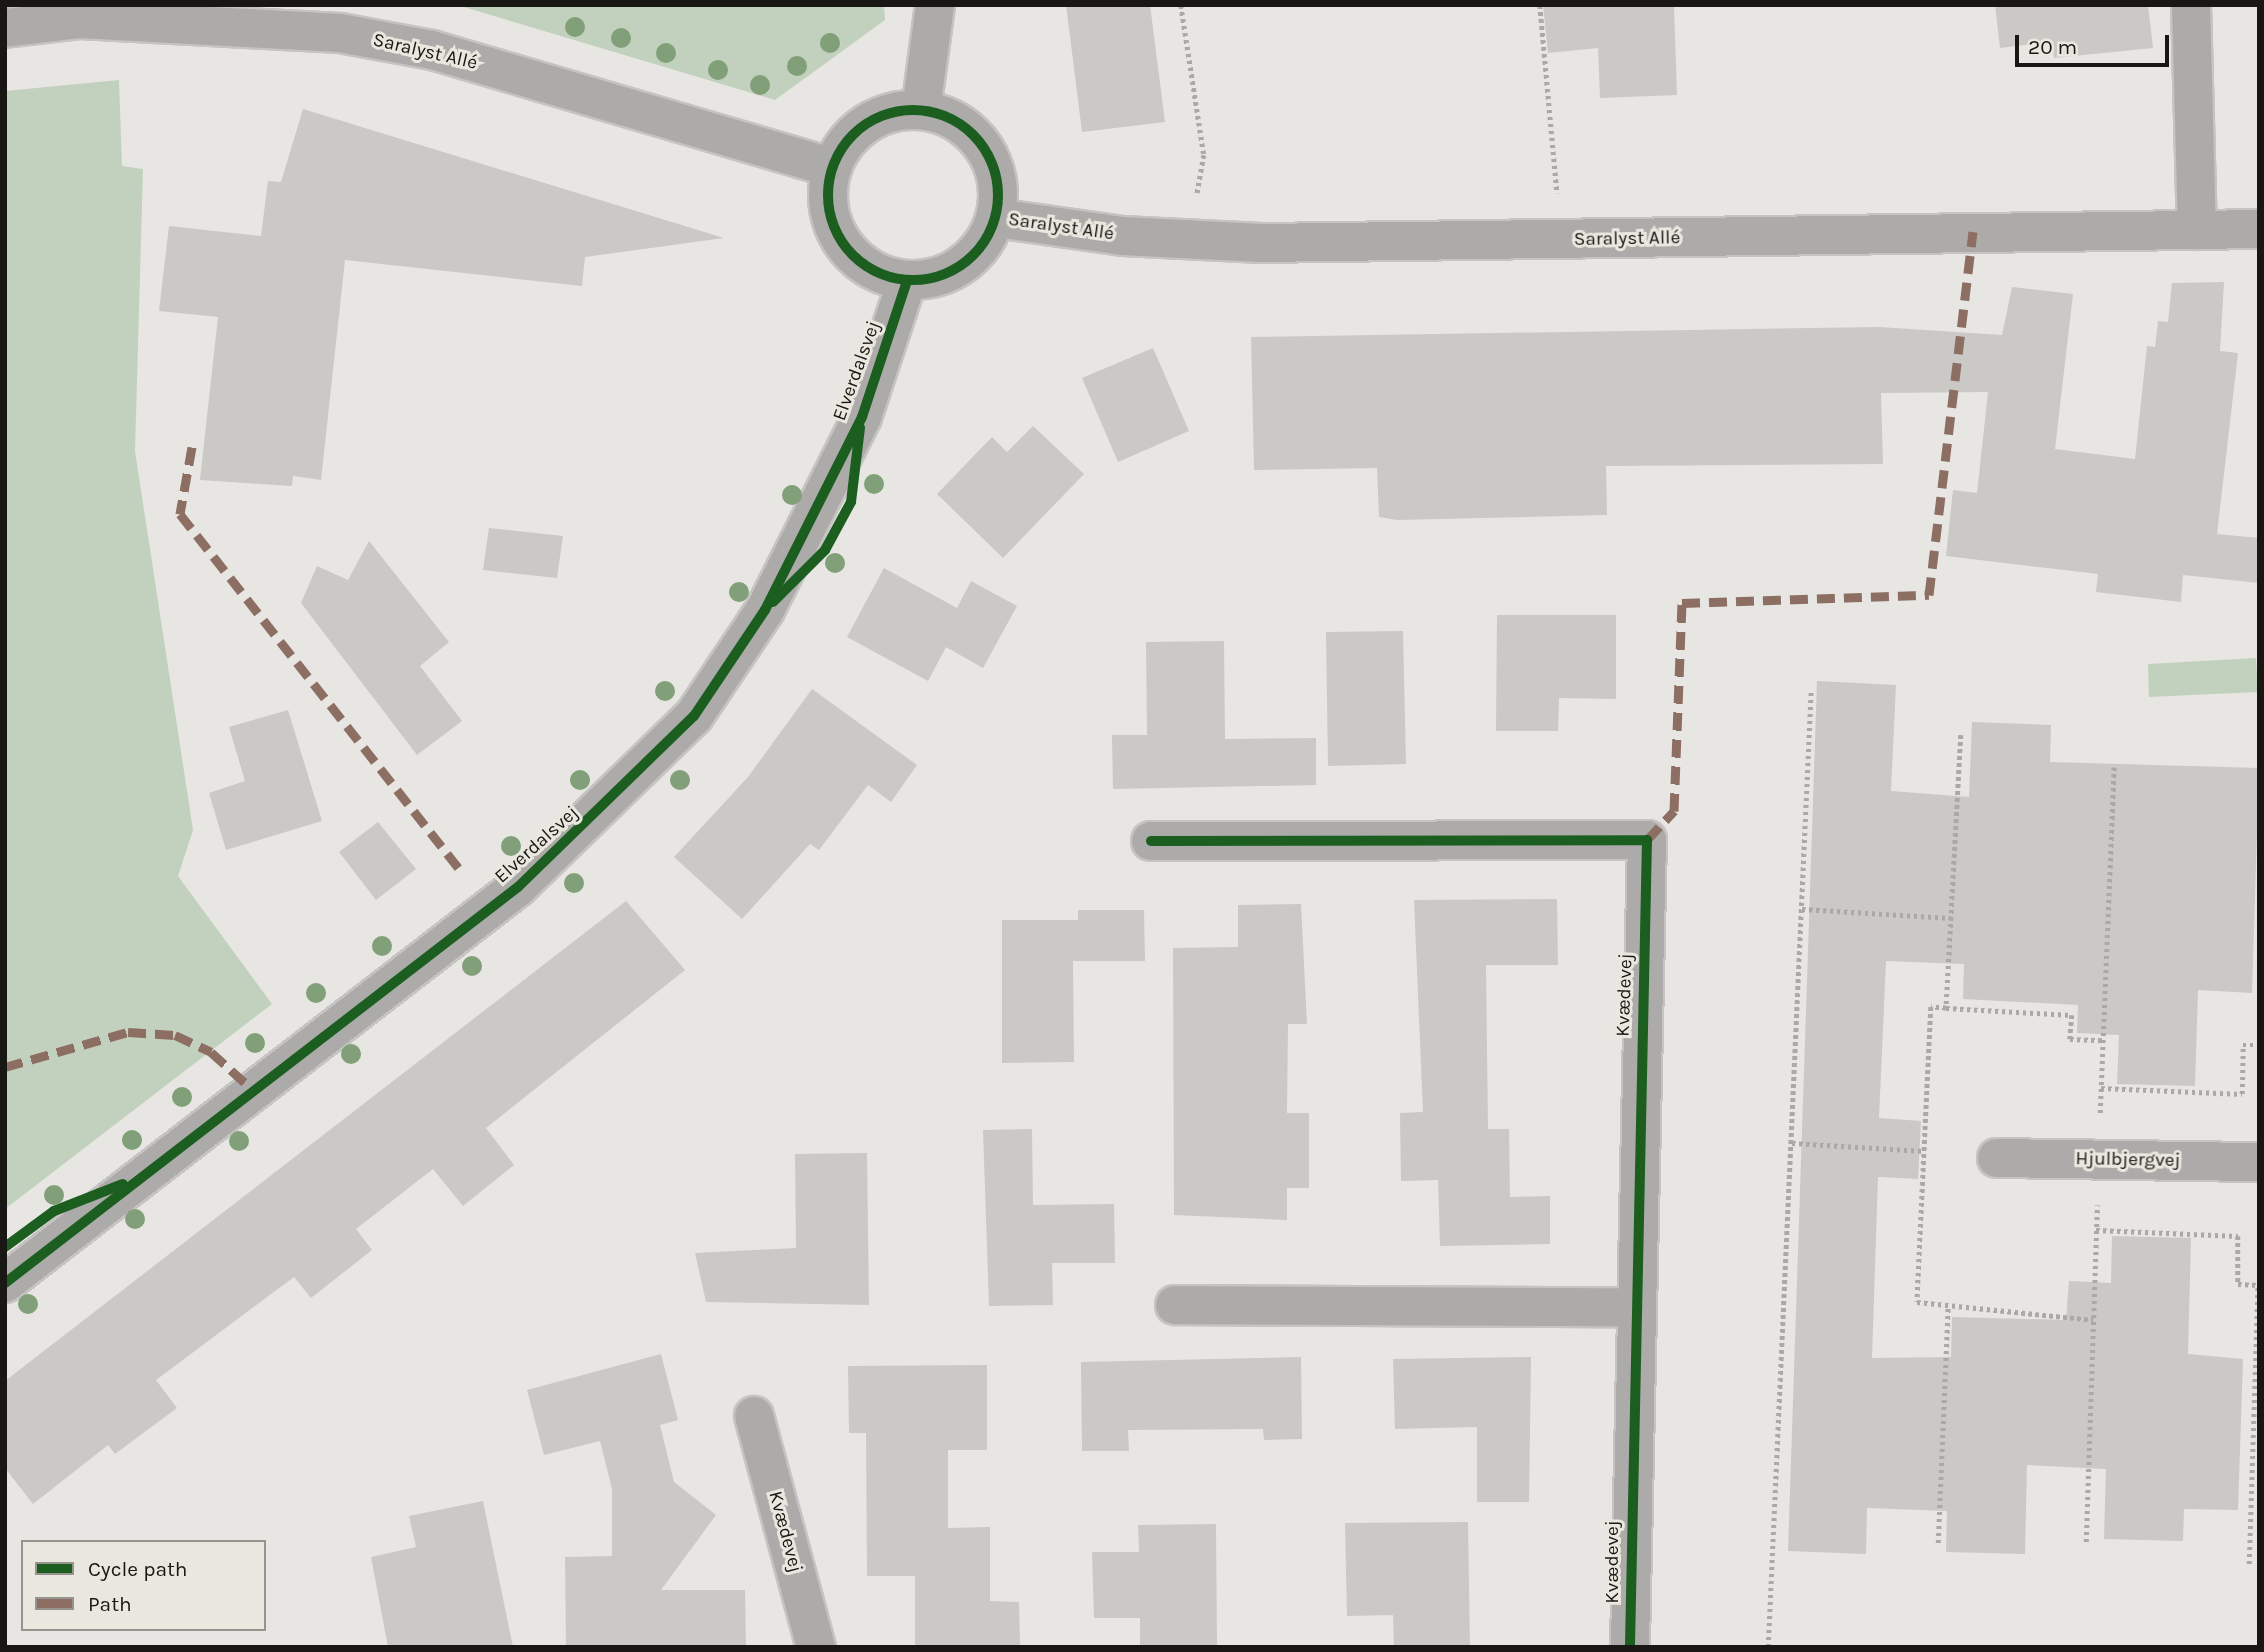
<!DOCTYPE html>
<meta charset="utf-8">
<style>
body{margin:0}
#map{position:relative;width:2264px;height:1652px;overflow:hidden;background:#e7e6e2;font-family:Karla,sans-serif}
div>[style]{position:absolute}
.green>*{inset:0;background:#c2d1bd}
.building>*{inset:0;background:#cac9c5}
.path>*{height:4.5px;margin-top:-2.25px;transform-origin:0;background:repeating-linear-gradient(90deg,#aba9a7 0 3.5px,transparent 0 7px)}
.roads{filter:drop-shadow(2px 0 #c5c4c2) drop-shadow(-2px 0 #c5c4c2) drop-shadow(0 2px #c5c4c2) drop-shadow(0 -2px #c5c4c2)}
.minor>*{height:38px;margin:-19px;padding:0 19px;transform-origin:19px;border-radius:19px;background:#acabaa}
.minor>.ring{margin:-19px;padding:0;box-sizing:content-box;background:none;border:38px solid #acabaa;border-radius:50%}
.quiet>*{height:9px;margin-top:-4.5px;transform-origin:0;background:repeating-linear-gradient(90deg,#8d6e63 0 18px,transparent 0 27px)}
.cycleway>*{height:10px;margin:-5px;padding:0 5px;transform-origin:5px;border-radius:5px;background:#1b5e20}
.cycleway>.ring{margin:-5px;padding:0;box-sizing:content-box;background:none;border:10px solid #1b5e20;border-radius:50%}
.trees>*{width:20px;height:20px;margin:-10px;border-radius:50%;background:#819f78}
span{translate:-50% -50%;white-space:nowrap;text-align:center;line-height:1.15;-webkit-text-stroke:6px #eae7df;paint-order:stroke}
.street-label{font-size:19px;color:#181714}
.frame{position:absolute;inset:0;border:7px solid #181714;pointer-events:none}
.legend{position:absolute;left:21px;top:1540px;width:245px;height:91px;box-sizing:border-box;background:#eae7df;border:2px solid #96948e;margin:0;padding:9px 12px;list-style:none;font-size:21px;color:#181714}
.legend li{display:flex;align-items:center;gap:14px;height:35px}
.legend b{width:35px;border:2px solid #96948e}
.scale{position:absolute;left:2015px;top:35px;width:154px;height:32px;box-sizing:border-box;border:4px solid #181714;border-top:0;padding-left:9px;font-size:21px;line-height:24px;white-space:nowrap;color:#181714;-webkit-text-stroke:5px #eae7df;paint-order:stroke}
</style>
<div id="map">
<div class="green">
<i style="clip-path:polygon(457px 5px,884px 5px,885px 20px,775px 100px)"></i>
<i style="clip-path:polygon(119px 80px,122px 166px,143px 169px,135px 451px,193px 830px,178px 876px,272px 1004px,5px 1209px,5px 91px)"></i>
<i style="clip-path:polygon(2256px 658px,2258px 692px,2149px 697px,2148px 664px)"></i>
</div>
<div class="building">
<i style="clip-path:polygon(1066px 5px,1150px 5px,1165px 122px,1082px 132px)"></i>
<i style="clip-path:polygon(1543px 5px,1674px 5px,1677px 95px,1600px 98px,1598px 48px,1548px 53px)"></i>
<i style="clip-path:polygon(1995px 5px,2148px 5px,2153px 48px,2054px 58px,2052px 42px,2000px 48px)"></i>
<i style="clip-path:polygon(303px 109px,724px 238px,585px 257px,582px 286px,345px 260px,321px 480px,293px 476px,292px 486px,200px 480px,218px 317px,159px 311px,169px 226px,261px 236px,268px 181px,281px 182px)"></i>
<i style="clip-path:polygon(2224px 282px,2220px 351px,2238px 353px,2217px 534px,2259px 538px,2259px 583px,2183px 575px,2181px 602px,2096px 592px,2098px 574px,1946px 556px,1953px 490px,1977px 493px,1988px 392px,1881px 393px,1883px 464px,1606px 466px,1607px 515px,1397px 520px,1379px 517px,1377px 468px,1254px 470px,1251px 337px,1879px 327px,2002px 335px,2012px 287px,2073px 294px,2055px 449px,2135px 459px,2147px 346px,2155px 347px,2158px 321px,2168px 322px,2172px 283px)"></i>
<i style="clip-path:polygon(1153px 348px,1189px 431px,1118px 462px,1082px 378px)"></i>
<i style="clip-path:polygon(1033px 426px,1084px 474px,1003px 558px,937px 494px,992px 437px,1007px 452px)"></i>
<i style="clip-path:polygon(489px 528px,563px 536px,557px 578px,483px 570px)"></i>
<i style="clip-path:polygon(369px 541px,449px 642px,420px 666px,462px 721px,417px 755px,301px 603px,317px 566px,348px 580px)"></i>
<i style="clip-path:polygon(884px 568px,957px 608px,971px 581px,1017px 606px,983px 668px,946px 647px,928px 681px,847px 637px)"></i>
<i style="clip-path:polygon(1497px 615px,1616px 615px,1616px 699px,1559px 698px,1558px 731px,1496px 731px)"></i>
<i style="clip-path:polygon(1403px 631px,1406px 764px,1328px 766px,1326px 632px)"></i>
<i style="clip-path:polygon(1224px 641px,1225px 739px,1316px 738px,1316px 785px,1113px 789px,1112px 735px,1147px 735px,1146px 642px)"></i>
<i style="clip-path:polygon(1817px 681px,1896px 685px,1891px 791px,1969px 797px,1972px 722px,2051px 725px,2050px 762px,2259px 768px,2252px 993px,2198px 990px,2195px 1086px,2117px 1084px,2119px 1035px,2077px 1033px,2078px 1005px,1963px 999px,1964px 964px,1886px 961px,1879px 1118px,1921px 1121px,1918px 1179px,1878px 1177px,1872px 1358px,1951px 1357px,1952px 1317px,2066px 1320px,2069px 1281px,2111px 1283px,2112px 1236px,2191px 1238px,2188px 1354px,2243px 1359px,2238px 1510px,2184px 1509px,2183px 1541px,2104px 1539px,2106px 1469px,2027px 1465px,2025px 1554px,1946px 1552px,1947px 1511px,1867px 1508px,1866px 1554px,1788px 1551px)"></i>
<i style="clip-path:polygon(812px 689px,917px 765px,891px 802px,868px 785px,819px 850px,810px 844px,742px 919px,674px 857px,748px 777px)"></i>
<i style="clip-path:polygon(288px 710px,322px 821px,226px 850px,209px 793px,245px 781px,229px 727px)"></i>
<i style="clip-path:polygon(378px 822px,416px 869px,376px 900px,339px 852px)"></i>
<i style="clip-path:polygon(1557px 899px,1558px 965px,1486px 965px,1488px 1129px,1509px 1129px,1510px 1197px,1550px 1196px,1550px 1244px,1440px 1246px,1438px 1180px,1401px 1181px,1400px 1113px,1423px 1112px,1414px 900px)"></i>
<i style="clip-path:polygon(626px 901px,685px 970px,486px 1128px,514px 1165px,463px 1206px,433px 1169px,356px 1229px,372px 1250px,311px 1298px,294px 1277px,156px 1380px,177px 1408px,115px 1454px,108px 1445px,33px 1504px,5px 1468px,5px 1381px)"></i>
<i style="clip-path:polygon(1301px 904px,1307px 1024px,1288px 1024px,1287px 1113px,1309px 1113px,1309px 1188px,1287px 1188px,1287px 1220px,1174px 1215px,1173px 948px,1238px 947px,1238px 905px)"></i>
<i style="clip-path:polygon(1078px 910px,1144px 910px,1145px 961px,1073px 961px,1074px 1062px,1002px 1063px,1002px 920px,1078px 920px)"></i>
<i style="clip-path:polygon(1032px 1129px,1033px 1205px,1114px 1204px,1115px 1263px,1052px 1263px,1053px 1305px,989px 1306px,983px 1130px)"></i>
<i style="clip-path:polygon(867px 1153px,869px 1305px,706px 1302px,695px 1253px,796px 1248px,795px 1154px)"></i>
<i style="clip-path:polygon(661px 1354px,678px 1420px,660px 1425px,674px 1482px,716px 1515px,661px 1590px,745px 1590px,746px 1647px,566px 1647px,565px 1557px,612px 1556px,612px 1489px,600px 1441px,544px 1455px,527px 1390px)"></i>
<i style="clip-path:polygon(1301px 1357px,1302px 1439px,1264px 1440px,1263px 1429px,1128px 1430px,1129px 1451px,1082px 1451px,1081px 1362px)"></i>
<i style="clip-path:polygon(1531px 1357px,1529px 1502px,1477px 1502px,1477px 1427px,1395px 1429px,1393px 1359px)"></i>
<i style="clip-path:polygon(987px 1365px,987px 1450px,948px 1450px,948px 1528px,990px 1527px,990px 1601px,1019px 1602px,1020px 1647px,915px 1647px,915px 1576px,867px 1576px,866px 1433px,849px 1433px,848px 1366px)"></i>
<i style="clip-path:polygon(483px 1501px,513px 1647px,388px 1647px,371px 1557px,416px 1547px,409px 1516px)"></i>
<i style="clip-path:polygon(1468px 1522px,1470px 1647px,1394px 1647px,1393px 1615px,1347px 1616px,1345px 1523px)"></i>
<i style="clip-path:polygon(1216px 1524px,1217px 1647px,1140px 1647px,1140px 1618px,1094px 1618px,1092px 1552px,1139px 1552px,1138px 1525px)"></i>
</div>
<div class="path">
<i style="left:1181px;top:5px;width:152px;rotate:81.3deg"></i>
<i style="left:1204px;top:155px;width:40px;rotate:100deg"></i>
<i style="left:1540px;top:5px;width:189px;rotate:84.8deg"></i>
<i style="left:1961px;top:735px;width:273px;rotate:93.1deg"></i>
<i style="left:1946px;top:1008px;width:126px;rotate:3.2deg"></i>
<i style="left:2072px;top:1015px;width:24px;rotate:95deg"></i>
<i style="left:2070px;top:1039px;width:33px;rotate:2deg"></i>
<i style="left:1802px;top:909px;width:149px;rotate:3.5deg"></i>
<i style="left:1946px;top:1008px;width:15px;rotate:-176deg"></i>
<i style="left:1931px;top:1007px;width:295px;rotate:92.7deg"></i>
<i style="left:1917px;top:1302px;width:177px;rotate:5.8deg"></i>
<i style="left:2101px;top:1088px;width:141px;rotate:2.4deg"></i>
<i style="left:2242px;top:1094px;width:49px;rotate:-88.8deg"></i>
<i style="left:2243px;top:1045px;width:16px"></i>
<i style="left:2100px;top:1113px;width:346px;rotate:-87.7deg"></i>
<i style="left:1792px;top:1143px;width:132px;rotate:3.5deg"></i>
<i style="left:2096px;top:1230px;width:142px;rotate:2.4deg"></i>
<i style="left:2238px;top:1236px;width:48px;rotate:90deg"></i>
<i style="left:2238px;top:1284px;width:21px;rotate:3deg"></i>
<i style="left:2086px;top:1542px;width:337px;rotate:-88.1deg"></i>
<i style="left:1938px;top:1543px;width:237px;rotate:-87.6deg"></i>
<i style="left:2249px;top:1564px;width:279px;rotate:-88.2deg"></i>
<i style="left:1768px;top:1647px;width:959px;rotate:-87.43deg"></i>
</div>
<div class="roads">
<div class="minor">
<i style="left:2191px;top:5px;width:225px;rotate:88.5deg"></i>
<i style="left:5px;top:28px;width:76px;rotate:-6.8deg"></i>
<i style="left:80px;top:19px;width:260px;rotate:3.1deg"></i>
<i style="left:340px;top:33px;width:94px;rotate:10.5deg"></i>
<i style="left:432px;top:50px;width:417px;rotate:16.4deg"></i>
<i class="ring" style="left:828px;top:110px;width:132px;height:132px"></i>
<i style="left:921px;top:110px;width:106px;rotate:-82.4deg"></i>
<i style="left:996px;top:218px;width:128px;rotate:8.1deg"></i>
<i style="left:1123px;top:236px;width:138px;rotate:2.9deg"></i>
<i style="left:1261px;top:243px;width:998px;rotate:-0.8deg"></i>
<i style="left:1151px;top:841px;width:496px;rotate:-0.1deg"></i>
<i style="left:1647px;top:840px;width:807px;rotate:91.21deg"></i>
<i style="left:1997px;top:1158px;width:262px;rotate:0.9deg"></i>
<i style="left:5px;top:1283px;width:648px;rotate:-37.67deg"></i>
<i style="left:518px;top:887px;width:245px;rotate:-44.2deg"></i>
<i style="left:694px;top:716px;width:128px;rotate:-56.2deg"></i>
<i style="left:765px;top:610px;width:216px;rotate:-63.3deg"></i>
<i style="left:862px;top:417px;width:143px;rotate:-71.7deg"></i>
<i style="left:1175px;top:1305px;width:457px;rotate:0.3deg"></i>
<i style="left:754px;top:1416px;width:239px;rotate:75deg"></i>
</div>
</div>
<div class="quiet">
<i style="left:192px;top:447px;width:68px;rotate:100.2deg"></i>
<i style="left:180px;top:514px;width:454px;rotate:51.8deg"></i>
<i style="left:1647px;top:840px;width:40px;rotate:-47deg"></i>
<i style="left:1674px;top:811px;width:208px;rotate:-87.8deg"></i>
<i style="left:1682px;top:603px;width:247px;rotate:-1.9deg"></i>
<i style="left:1929px;top:595px;width:366px;rotate:-83.1deg"></i>
<i style="left:5px;top:1067px;width:128px;rotate:-15.9deg"></i>
<i style="left:128px;top:1032px;width:47px;rotate:3.7deg"></i>
<i style="left:175px;top:1035px;width:40px;rotate:25deg"></i>
<i style="left:211px;top:1052px;width:57px;rotate:42.1deg"></i>
</div>
<div class="cycleway">
<i class="ring" style="left:828px;top:110px;width:160px;height:160px"></i>
<i style="left:773px;top:602px;width:74px;rotate:-45deg"></i>
<i style="left:825px;top:550px;width:55px;rotate:-61.6deg"></i>
<i style="left:851px;top:502px;width:75px;rotate:-83.1deg"></i>
<i style="left:1151px;top:841px;width:496px;rotate:-0.1deg"></i>
<i style="left:1647px;top:840px;width:807px;rotate:91.21deg"></i>
<i style="left:5px;top:1247px;width:61px;rotate:-36.3deg"></i>
<i style="left:54px;top:1211px;width:74px;rotate:-21.4deg"></i>
<i style="left:5px;top:1283px;width:648px;rotate:-37.67deg"></i>
<i style="left:518px;top:887px;width:245px;rotate:-44.2deg"></i>
<i style="left:694px;top:716px;width:128px;rotate:-56.2deg"></i>
<i style="left:765px;top:610px;width:216px;rotate:-63.3deg"></i>
<i style="left:862px;top:417px;width:143px;rotate:-71.7deg"></i>
</div>
<div class="trees">
<i style="left:575px;top:27px"></i>
<i style="left:621px;top:38px"></i>
<i style="left:830px;top:43px"></i>
<i style="left:666px;top:53px"></i>
<i style="left:797px;top:66px"></i>
<i style="left:718px;top:70px"></i>
<i style="left:760px;top:85px"></i>
<i style="left:874px;top:484px"></i>
<i style="left:792px;top:495px"></i>
<i style="left:835px;top:563px"></i>
<i style="left:739px;top:592px"></i>
<i style="left:665px;top:691px"></i>
<i style="left:580px;top:780px"></i>
<i style="left:680px;top:780px"></i>
<i style="left:511px;top:846px"></i>
<i style="left:574px;top:883px"></i>
<i style="left:382px;top:946px"></i>
<i style="left:472px;top:966px"></i>
<i style="left:316px;top:993px"></i>
<i style="left:255px;top:1043px"></i>
<i style="left:351px;top:1054px"></i>
<i style="left:182px;top:1097px"></i>
<i style="left:132px;top:1140px"></i>
<i style="left:239px;top:1141px"></i>
<i style="left:54px;top:1195px"></i>
<i style="left:135px;top:1219px"></i>
<i style="left:28px;top:1304px"></i>
</div>
<div class="street-label">
<span style="left:425px;top:52px;rotate:13deg">Saralyst Allé</span>
<span style="left:1061px;top:227px;rotate:8deg">Saralyst Allé</span>
<span style="left:1627px;top:239px;rotate:-1deg">Saralyst Allé</span>
<span style="left:857px;top:371px;rotate:-70deg">Elverdalsvej</span>
<span style="left:537px;top:845px;rotate:-42deg">Elverdalsvej</span>
<span style="left:1625px;top:995px;rotate:-88deg">Kvædevej</span>
<span style="left:2128px;top:1160px;rotate:1deg">Hjulbjergvej</span>
<span style="left:785px;top:1532px;rotate:75deg">Kvædevej</span>
<span style="left:1613px;top:1562px;rotate:-90deg">Kvædevej</span>
</div>
<div class="frame"></div>
<ul class="legend">
<li><b style="height:9px;background:#1b5e20"></b>Cycle path</li>
<li><b style="height:9px;background:#8d6e63"></b>Path</li>
</ul>
<div class="scale">20 m</div>
</div>
